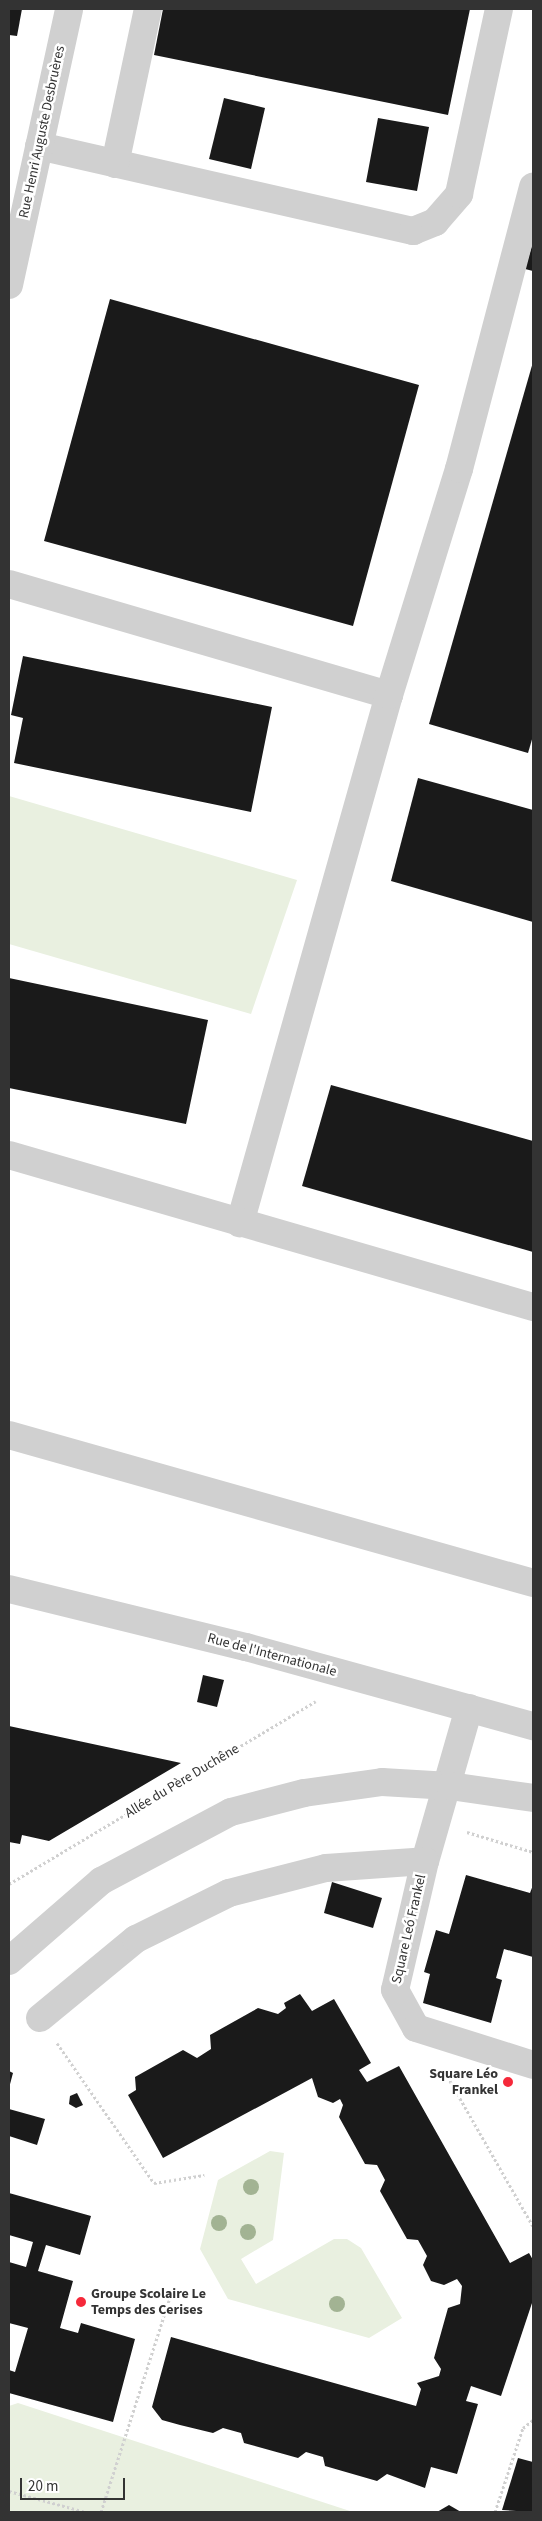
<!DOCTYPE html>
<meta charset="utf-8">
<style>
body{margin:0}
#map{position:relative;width:542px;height:2521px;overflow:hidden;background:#fff;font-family:"Source Sans 3",sans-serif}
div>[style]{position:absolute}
.green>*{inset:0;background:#e9f0e0}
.building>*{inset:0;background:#1a1a1a}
.path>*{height:3px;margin-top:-1.5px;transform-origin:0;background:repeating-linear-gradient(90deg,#d0d0d0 0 2.5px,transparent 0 5px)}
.minor>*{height:28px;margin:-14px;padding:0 14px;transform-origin:14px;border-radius:14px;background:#d0d0d0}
.trees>*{width:16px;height:16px;margin:-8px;border-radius:50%;background:#a2b393}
.dots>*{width:14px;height:14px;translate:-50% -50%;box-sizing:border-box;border:2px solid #fff;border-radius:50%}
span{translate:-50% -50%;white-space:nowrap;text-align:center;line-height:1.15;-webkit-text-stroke:5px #fff;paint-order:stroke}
.street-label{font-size:14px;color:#333}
.poi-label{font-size:14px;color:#333;font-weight:700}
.right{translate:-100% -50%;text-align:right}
.left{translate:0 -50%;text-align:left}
.frame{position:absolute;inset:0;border:10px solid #333;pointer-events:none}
.scale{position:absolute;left:20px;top:2478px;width:105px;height:22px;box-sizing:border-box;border:2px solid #333;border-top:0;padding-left:6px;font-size:15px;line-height:18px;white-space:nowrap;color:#333;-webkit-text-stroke:4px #fff;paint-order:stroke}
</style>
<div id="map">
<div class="green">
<i style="clip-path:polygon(9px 796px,297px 880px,251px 1014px,9px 944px)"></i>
<i style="clip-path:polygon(270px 2151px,284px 2153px,273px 2240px,241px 2259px,256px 2284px,334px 2239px,347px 2239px,361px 2248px,402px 2318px,369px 2338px,228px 2299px,200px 2249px,218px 2180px)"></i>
<i style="clip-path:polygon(18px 2403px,353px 2512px,9px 2512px,9px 2406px)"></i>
</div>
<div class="building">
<i style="clip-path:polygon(9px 9px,22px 9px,17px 36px,9px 35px)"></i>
<i style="clip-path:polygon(163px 9px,470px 9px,448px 115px,154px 55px)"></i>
<i style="clip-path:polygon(224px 98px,265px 108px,251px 169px,209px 159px)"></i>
<i style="clip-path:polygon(378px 118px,429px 127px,417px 191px,366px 182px)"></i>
<i style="clip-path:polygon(533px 242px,533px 271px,525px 269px)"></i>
<i style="clip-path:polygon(110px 299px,419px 385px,353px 626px,44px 541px)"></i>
<i style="clip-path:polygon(533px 362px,533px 736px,528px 753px,429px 724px)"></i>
<i style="clip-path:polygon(23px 656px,272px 707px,251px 812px,14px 763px,23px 718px,11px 715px)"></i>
<i style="clip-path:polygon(418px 778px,533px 810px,533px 922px,391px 881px)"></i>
<i style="clip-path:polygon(9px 978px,208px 1020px,186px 1124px,9px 1088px)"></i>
<i style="clip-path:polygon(331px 1085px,533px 1141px,533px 1252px,302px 1186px)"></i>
<i style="clip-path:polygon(203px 1675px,224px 1680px,217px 1707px,197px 1702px)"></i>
<i style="clip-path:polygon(9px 1726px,181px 1763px,49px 1841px,22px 1835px,20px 1844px,9px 1842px)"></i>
<i style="clip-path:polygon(466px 1875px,530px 1893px,533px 1885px,533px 1957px,504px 1949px,496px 1978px,502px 1980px,491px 2023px,423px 2003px,430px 1974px,424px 1972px,436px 1930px,449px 1934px)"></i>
<i style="clip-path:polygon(332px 1882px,382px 1898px,373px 1928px,324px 1913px)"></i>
<i style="clip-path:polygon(300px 1994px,312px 2011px,334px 1999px,371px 2063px,359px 2070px,367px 2082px,399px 2066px,510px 2263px,529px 2253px,533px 2260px,533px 2300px,501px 2396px,471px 2386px,466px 2401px,478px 2404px,457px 2474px,431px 2467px,425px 2488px,387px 2474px,377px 2481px,325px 2466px,323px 2457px,306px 2452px,298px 2458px,244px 2443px,241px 2433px,223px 2428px,213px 2433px,180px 2425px,162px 2420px,152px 2407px,171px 2337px,416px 2406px,421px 2389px,417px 2383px,439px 2376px,441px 2369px,434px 2358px,448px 2308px,460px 2304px,462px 2286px,457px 2279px,444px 2285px,431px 2281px,423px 2265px,427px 2256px,418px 2240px,407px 2239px,380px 2191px,385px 2180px,377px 2165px,365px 2164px,339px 2117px,343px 2105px,340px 2099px,333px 2103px,318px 2097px,312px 2078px,163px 2158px,128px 2095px,136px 2090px,135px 2077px,183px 2050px,197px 2058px,211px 2049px,210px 2035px,258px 2008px,278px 2014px,286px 2008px,284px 2003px)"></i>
<i style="clip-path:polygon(9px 2071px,13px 2073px,9px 2088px)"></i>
<i style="clip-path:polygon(77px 2093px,83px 2105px,76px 2108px,69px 2104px,70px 2096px)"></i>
<i style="clip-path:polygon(9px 2109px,45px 2119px,37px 2145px,9px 2136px)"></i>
<i style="clip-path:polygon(9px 2193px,91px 2216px,80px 2255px,46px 2245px,38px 2271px,73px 2281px,60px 2328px,78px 2333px,81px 2323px,135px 2339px,113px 2422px,9px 2393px,9px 2370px,15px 2372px,28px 2328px,9px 2323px,9px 2262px,26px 2267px,33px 2242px,9px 2235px)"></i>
<i style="clip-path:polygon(518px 2458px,533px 2462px,533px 2512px,502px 2510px)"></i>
<i style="clip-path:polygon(449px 2505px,461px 2512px,437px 2512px)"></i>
</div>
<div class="path">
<i style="left:467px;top:1832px;width:69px;rotate:16.9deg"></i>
<i style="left:9px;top:1884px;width:357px;rotate:-30.8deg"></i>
<i style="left:57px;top:2043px;width:170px;rotate:55.3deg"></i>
<i style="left:154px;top:2183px;width:51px;rotate:-9.1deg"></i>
<i style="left:445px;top:2072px;width:177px;rotate:60.3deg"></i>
<i style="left:9px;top:2491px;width:80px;rotate:15.3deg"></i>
<i style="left:101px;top:2512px;width:232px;rotate:-72.2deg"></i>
<i style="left:495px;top:2512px;width:89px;rotate:-71.6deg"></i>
<i style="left:523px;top:2428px;width:13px;rotate:-39deg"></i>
</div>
<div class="minor">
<i style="left:39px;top:146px;width:384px;rotate:12.8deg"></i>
<i style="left:413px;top:231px;width:24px;rotate:-22deg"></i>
<i style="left:435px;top:222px;width:37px;rotate:-49deg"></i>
<i style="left:459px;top:194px;width:189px;rotate:-77.8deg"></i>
<i style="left:115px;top:164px;width:158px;rotate:-78deg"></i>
<i style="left:9px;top:285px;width:282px;rotate:-77.7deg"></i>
<i style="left:9px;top:584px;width:396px;rotate:16.3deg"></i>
<i style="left:389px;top:695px;width:549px;rotate:105.76deg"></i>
<i style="left:389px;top:695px;width:237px;rotate:-72.8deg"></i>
<i style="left:459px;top:469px;width:292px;rotate:-75.3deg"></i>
<i style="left:9px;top:1155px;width:546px;rotate:16.18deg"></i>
<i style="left:9px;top:1435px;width:544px;rotate:15.77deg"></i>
<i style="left:9px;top:1589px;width:244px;rotate:13.8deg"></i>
<i style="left:246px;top:1647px;width:298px;rotate:15.4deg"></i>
<i style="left:469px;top:1708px;width:159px;rotate:106deg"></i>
<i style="left:425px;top:1861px;width:132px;rotate:103.1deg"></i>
<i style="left:395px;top:1990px;width:43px;rotate:61.1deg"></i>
<i style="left:416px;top:2028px;width:123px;rotate:17.5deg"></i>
<i style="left:9px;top:1961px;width:122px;rotate:-41deg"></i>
<i style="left:101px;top:1881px;width:147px;rotate:-28deg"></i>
<i style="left:231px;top:1812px;width:75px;rotate:-14.6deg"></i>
<i style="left:304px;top:1793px;width:79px;rotate:-8deg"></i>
<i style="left:382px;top:1782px;width:68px;rotate:3.4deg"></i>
<i style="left:450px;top:1786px;width:84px;rotate:8.2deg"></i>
<i style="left:40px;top:2018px;width:124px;rotate:-39.5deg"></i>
<i style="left:136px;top:1939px;width:104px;rotate:-26.3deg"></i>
<i style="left:229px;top:1893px;width:100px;rotate:-14.5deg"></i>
<i style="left:326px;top:1868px;width:99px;rotate:-4deg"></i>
</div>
<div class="trees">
<i style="left:251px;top:2187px"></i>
<i style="left:219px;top:2223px"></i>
<i style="left:248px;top:2232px"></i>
<i style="left:337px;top:2304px"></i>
</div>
<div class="dots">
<i style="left:508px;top:2082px;background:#f5293a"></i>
<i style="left:81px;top:2302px;background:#f5293a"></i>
</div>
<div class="street-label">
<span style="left:42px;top:132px;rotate:-78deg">Rue Henri Auguste Desbruères</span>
<span style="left:272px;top:1655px;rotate:15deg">Rue de l'Internationale</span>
<span style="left:182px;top:1781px;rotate:-31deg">Allée du Père Duchêne</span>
<span style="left:409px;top:1929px;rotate:-77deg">Square Leó Frankel</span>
</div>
<div class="poi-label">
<span class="right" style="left:498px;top:2082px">Square Léo<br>Frankel</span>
<span class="left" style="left:91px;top:2302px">Groupe Scolaire Le<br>Temps des Cerises</span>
</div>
<div class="frame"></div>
<div class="scale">20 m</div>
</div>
